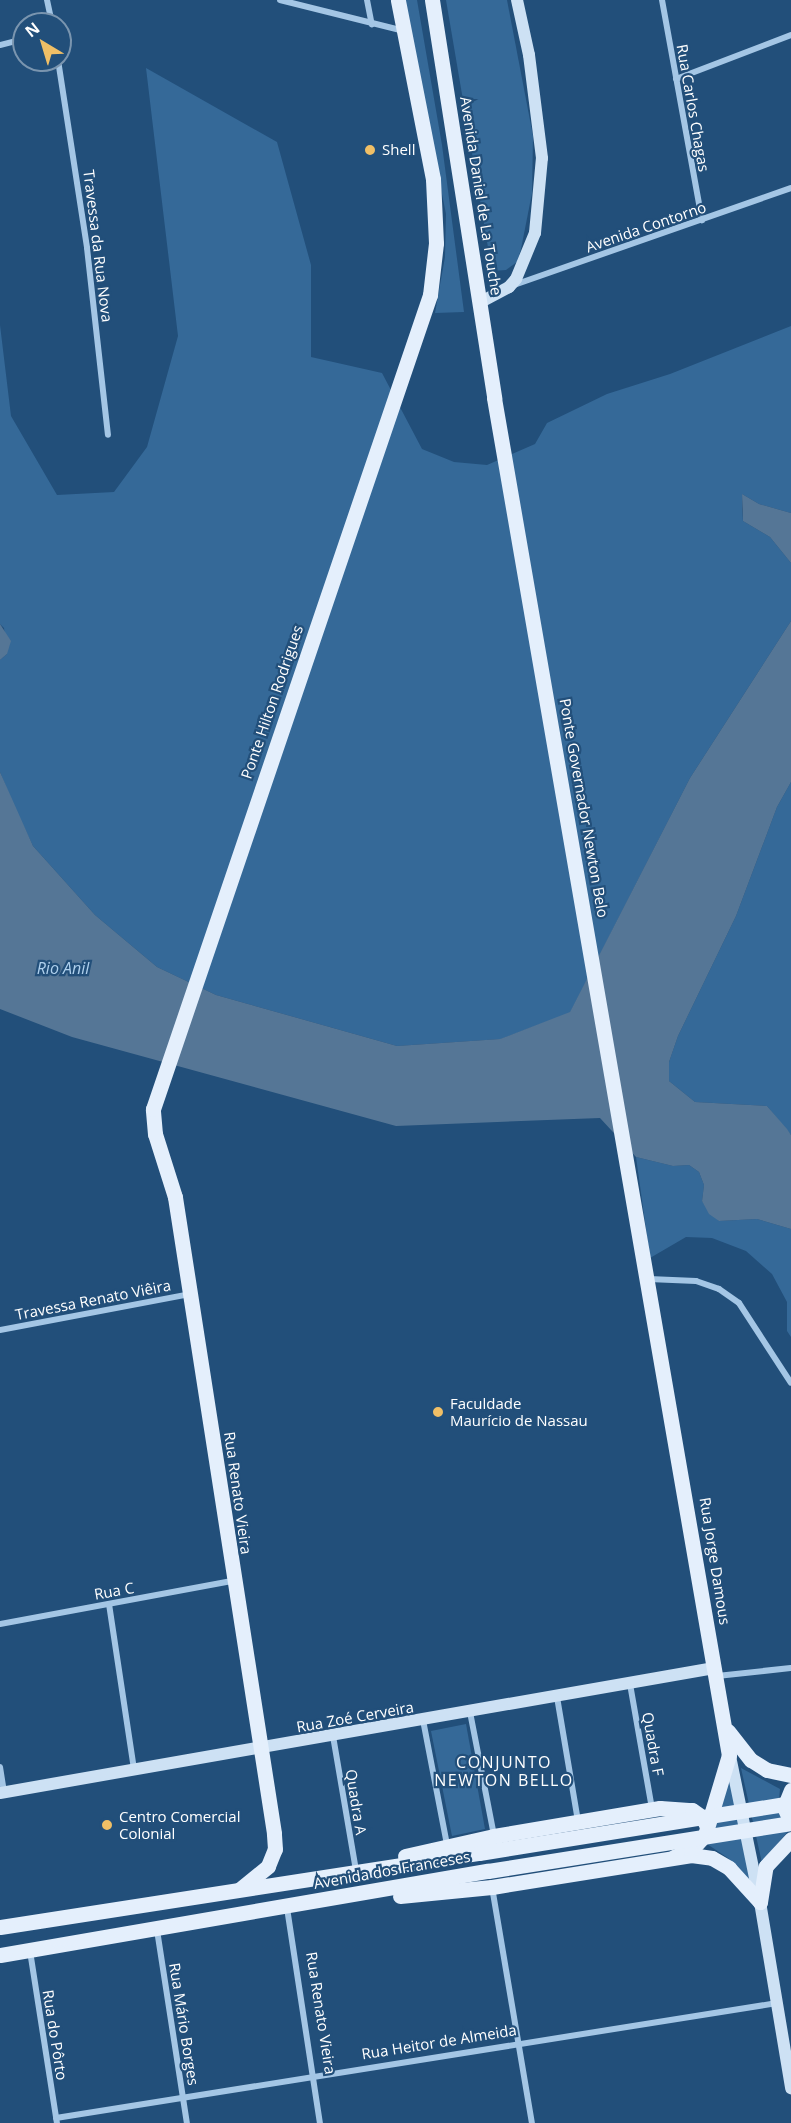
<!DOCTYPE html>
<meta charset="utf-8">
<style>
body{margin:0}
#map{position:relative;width:791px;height:2123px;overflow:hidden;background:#224f7a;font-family:"Open Sans",sans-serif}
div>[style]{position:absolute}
.green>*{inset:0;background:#356998}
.water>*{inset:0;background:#557696}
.street>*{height:6px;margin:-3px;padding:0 3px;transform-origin:3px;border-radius:3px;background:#a4c6e5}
.secondary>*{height:12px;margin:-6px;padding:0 6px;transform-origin:6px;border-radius:6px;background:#cde1f4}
.primary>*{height:15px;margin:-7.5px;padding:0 7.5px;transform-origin:7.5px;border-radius:7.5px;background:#e4effc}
.primary-bridge>*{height:15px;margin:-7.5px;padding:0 7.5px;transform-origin:7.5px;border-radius:7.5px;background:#e4effc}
.dots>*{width:16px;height:16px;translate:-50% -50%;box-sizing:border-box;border:3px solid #224f7a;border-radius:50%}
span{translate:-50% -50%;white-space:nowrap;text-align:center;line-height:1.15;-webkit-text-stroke:4.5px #224f7a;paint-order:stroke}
.street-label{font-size:15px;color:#fff}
.poi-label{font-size:15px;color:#fff}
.left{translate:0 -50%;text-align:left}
.water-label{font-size:16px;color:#afd0ed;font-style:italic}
.neighbourhood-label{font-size:16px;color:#fff;letter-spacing:1.5px}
.north{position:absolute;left:12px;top:12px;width:60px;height:60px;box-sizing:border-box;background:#224f7a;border:2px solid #7a95af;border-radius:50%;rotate:322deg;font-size:16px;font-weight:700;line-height:24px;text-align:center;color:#fff}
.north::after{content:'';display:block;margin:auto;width:21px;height:27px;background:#f0bf66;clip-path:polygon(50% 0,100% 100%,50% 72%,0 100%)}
</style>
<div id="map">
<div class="green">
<i style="clip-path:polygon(403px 0,417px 0,442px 145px,464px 312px,435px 313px,445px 257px,446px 214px)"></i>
<i style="clip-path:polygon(446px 0,507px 0,533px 136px,532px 193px,521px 249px,517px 262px,506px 270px,492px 271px)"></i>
<i style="clip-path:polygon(146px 68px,277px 142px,311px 265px,311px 357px,382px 373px,422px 449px,454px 462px,487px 465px,535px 444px,547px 423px,607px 394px,670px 374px,791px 326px,791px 513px,759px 504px,742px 494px,742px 509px,743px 521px,770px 537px,791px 563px,791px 621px,690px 778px,570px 1013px,501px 1039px,397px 1046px,216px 995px,157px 967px,95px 915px,33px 846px,14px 806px,0 772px,0 660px,7px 654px,4px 628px,0 624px,0 325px,11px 416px,57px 495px,114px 492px,147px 447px,178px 336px)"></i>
<i style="clip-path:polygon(791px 782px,791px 1135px,767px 1106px,695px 1102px,669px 1081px,669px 1062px,678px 1036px,736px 916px,777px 807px)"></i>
<i style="clip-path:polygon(636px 1157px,673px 1166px,689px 1165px,699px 1172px,704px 1185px,702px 1201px,719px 1221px,757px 1219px,791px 1229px,791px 1337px,787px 1331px,787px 1302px,772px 1274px,746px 1251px,712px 1238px,686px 1237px,650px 1258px)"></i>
<i style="clip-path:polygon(466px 1724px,485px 1829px,452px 1836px,431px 1731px)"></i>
<i style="clip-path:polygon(741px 1768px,780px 1789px,778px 1810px,789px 1830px,762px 1863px)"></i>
<i style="clip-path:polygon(730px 1779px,750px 1881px,728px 1858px,707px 1844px,725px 1783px)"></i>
</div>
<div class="water">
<i style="clip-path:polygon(742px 494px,759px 504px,791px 513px,791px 563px,770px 537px,743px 521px)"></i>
<i style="clip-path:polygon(791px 621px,791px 782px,777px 807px,736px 916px,678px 1036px,669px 1062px,669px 1081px,695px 1102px,767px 1106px,787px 1129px,791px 1135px,791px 1229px,757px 1219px,719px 1221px,709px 1214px,702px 1201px,704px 1185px,699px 1172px,689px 1165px,673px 1166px,636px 1157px,600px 1118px,396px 1126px,72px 1037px,0 1009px,0 772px,33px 846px,95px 915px,157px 967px,216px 995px,397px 1046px,500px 1039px,570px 1012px,690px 778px)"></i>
<i style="clip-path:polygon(0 624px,11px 641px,7px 654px,0 660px)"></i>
</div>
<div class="street">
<i style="left:47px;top:0;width:25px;rotate:78deg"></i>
<i style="left:280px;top:0;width:128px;rotate:14deg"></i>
<i style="left:367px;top:0;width:25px;rotate:79deg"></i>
<i style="left:662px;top:0;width:224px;rotate:79.7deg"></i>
<i style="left:0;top:45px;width:25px;rotate:-14deg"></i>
<i style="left:58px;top:60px;width:190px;rotate:81.2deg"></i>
<i style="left:87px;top:248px;width:188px;rotate:83.6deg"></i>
<i style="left:676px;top:79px;width:123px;rotate:-20.9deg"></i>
<i style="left:514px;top:285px;width:293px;rotate:-19.3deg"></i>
<i style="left:649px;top:1279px;width:47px;rotate:2.4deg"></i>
<i style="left:696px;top:1281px;width:24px;rotate:19deg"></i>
<i style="left:719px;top:1289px;width:24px;rotate:35deg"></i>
<i style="left:739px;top:1303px;width:95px;rotate:57deg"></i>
<i style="left:0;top:1330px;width:193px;rotate:-10.7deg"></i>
<i style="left:109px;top:1604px;width:167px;rotate:81.4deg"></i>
<i style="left:0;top:1624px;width:237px;rotate:-10.5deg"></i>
<i style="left:717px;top:1676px;width:74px;rotate:-6.2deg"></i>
<i style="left:630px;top:1684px;width:127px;rotate:80deg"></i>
<i style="left:557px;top:1697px;width:126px;rotate:80.4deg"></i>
<i style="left:470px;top:1712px;width:125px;rotate:79deg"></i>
<i style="left:423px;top:1720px;width:127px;rotate:79.1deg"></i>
<i style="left:333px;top:1736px;width:137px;rotate:80.3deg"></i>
<i style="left:0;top:1767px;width:25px;rotate:81deg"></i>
<i style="left:492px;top:1887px;width:239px;rotate:80.4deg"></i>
<i style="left:287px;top:1908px;width:218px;rotate:81.3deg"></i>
<i style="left:157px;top:1930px;width:195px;rotate:81.2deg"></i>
<i style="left:30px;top:1951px;width:174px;rotate:81.1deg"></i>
<i style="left:56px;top:2118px;width:730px;rotate:-9.06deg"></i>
</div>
<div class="secondary">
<i style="left:479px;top:303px;width:34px;rotate:-28deg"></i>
<i style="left:509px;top:287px;width:11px;rotate:-49deg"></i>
<i style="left:516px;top:279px;width:50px;rotate:-67.6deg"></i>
<i style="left:535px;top:233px;width:75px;rotate:-84.7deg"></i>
<i style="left:542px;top:158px;width:104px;rotate:-97.2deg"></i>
<i style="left:529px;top:55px;width:56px;rotate:-102.3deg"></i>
<i style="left:730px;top:1756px;width:149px;rotate:78.4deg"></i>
<i style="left:760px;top:1902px;width:189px;rotate:80.5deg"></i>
<i style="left:0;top:1793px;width:725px;rotate:-9.93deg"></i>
</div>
<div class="primary">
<i style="left:432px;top:0;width:403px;rotate:81.1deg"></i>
<i style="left:494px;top:398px;width:1377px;rotate:80.18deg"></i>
<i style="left:729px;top:1755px;width:84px;rotate:106.7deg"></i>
<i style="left:705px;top:1835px;width:21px;rotate:133deg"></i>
<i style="left:691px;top:1850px;width:18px;rotate:158deg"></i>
<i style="left:728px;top:1731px;width:37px;rotate:52deg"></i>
<i style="left:751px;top:1760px;width:19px;rotate:32deg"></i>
<i style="left:767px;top:1770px;width:25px;rotate:12deg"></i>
<i style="left:791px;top:1790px;width:18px;rotate:112deg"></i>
<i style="left:784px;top:1807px;width:17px;rotate:66deg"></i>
<i style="left:405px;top:1856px;width:91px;rotate:-12.7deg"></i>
<i style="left:494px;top:1836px;width:168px;rotate:-9.6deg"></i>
<i style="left:660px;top:1808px;width:32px;rotate:4deg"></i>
<i style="left:692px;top:1810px;width:12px;rotate:35deg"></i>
<i style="left:702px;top:1817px;width:10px;rotate:61deg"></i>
<i style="left:240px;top:1889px;width:36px;rotate:-39deg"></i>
<i style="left:268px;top:1866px;width:18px;rotate:-68deg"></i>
<i style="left:275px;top:1849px;width:16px;rotate:-94deg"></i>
<i style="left:274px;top:1833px;width:644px;rotate:-98.85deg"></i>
<i style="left:175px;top:1197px;width:66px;rotate:-107.6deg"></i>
<i style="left:155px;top:1134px;width:25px;rotate:-95deg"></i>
<i style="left:153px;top:1109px;width:860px;rotate:-71.21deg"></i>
<i style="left:430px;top:295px;width:52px;rotate:-83.4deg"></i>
<i style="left:436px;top:243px;width:64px;rotate:-92.7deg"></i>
<i style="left:433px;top:179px;width:182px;rotate:-101.1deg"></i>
<i style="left:400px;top:1896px;width:92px;rotate:-5.6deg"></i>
<i style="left:492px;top:1887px;width:202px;rotate:-9.1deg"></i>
<i style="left:691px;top:1855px;width:21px;rotate:8deg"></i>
<i style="left:712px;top:1858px;width:20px;rotate:30deg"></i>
<i style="left:729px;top:1868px;width:46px;rotate:47.6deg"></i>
<i style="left:760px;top:1902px;width:36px;rotate:-81deg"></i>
<i style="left:766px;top:1866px;width:37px;rotate:-47deg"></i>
<i style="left:0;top:1927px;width:485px;rotate:-8.8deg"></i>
<i style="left:0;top:1955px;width:495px;rotate:-9.8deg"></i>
</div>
<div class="primary-bridge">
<i style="left:479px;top:1853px;width:316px;rotate:-9.1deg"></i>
<i style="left:488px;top:1871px;width:307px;rotate:-9deg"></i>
</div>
<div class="dots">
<i style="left:370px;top:150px;background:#f0bf66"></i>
<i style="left:438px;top:1412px;background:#f0bf66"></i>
<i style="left:107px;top:1825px;background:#f0bf66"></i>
</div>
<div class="street-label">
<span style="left:693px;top:108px;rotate:80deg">Rua Carlos Chagas</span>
<span style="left:481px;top:196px;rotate:81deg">Avenida Daniel de La Touche</span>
<span style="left:646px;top:227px;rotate:-19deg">Avenida Contorno</span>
<span style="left:98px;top:246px;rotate:83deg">Travessa da Rua Nova</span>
<span style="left:272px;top:702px;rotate:-71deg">Ponte Hilton Rodrigues</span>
<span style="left:584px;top:808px;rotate:80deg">Ponte Governador Newton Belo</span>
<span style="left:93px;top:1300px;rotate:-11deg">Travessa Renato Viêira</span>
<span style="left:238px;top:1493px;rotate:82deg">Rua Renato Vieira</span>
<span style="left:715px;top:1561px;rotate:81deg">Rua Jorge Damous</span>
<span style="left:114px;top:1591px;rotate:-10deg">Rua C</span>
<span style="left:355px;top:1717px;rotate:-10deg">Rua Zoé Cerveira</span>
<span style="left:653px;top:1744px;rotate:80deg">Quadra F</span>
<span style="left:356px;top:1802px;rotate:81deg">Quadra A</span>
<span style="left:392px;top:1870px;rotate:-10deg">Avenida dos Franceses</span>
<span style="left:321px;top:2013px;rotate:81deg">Rua Renato Vieira</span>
<span style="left:184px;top:2024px;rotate:81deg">Rua Mário Borges</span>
<span style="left:55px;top:2035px;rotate:81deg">Rua do Pôrto</span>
<span style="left:439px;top:2042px;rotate:-9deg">Rua Heitor de Almeida</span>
</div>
<div class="poi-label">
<span class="left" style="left:382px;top:150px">Shell</span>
<span class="left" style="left:450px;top:1412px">Faculdade<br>Maurício de Nassau</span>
<span class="left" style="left:119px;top:1825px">Centro Comercial<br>Colonial</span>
</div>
<div class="water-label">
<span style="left:63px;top:968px">Rio Anil</span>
</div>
<div class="neighbourhood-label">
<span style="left:504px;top:1771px">CONJUNTO<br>NEWTON BELLO</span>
</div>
<div class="north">N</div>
</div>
